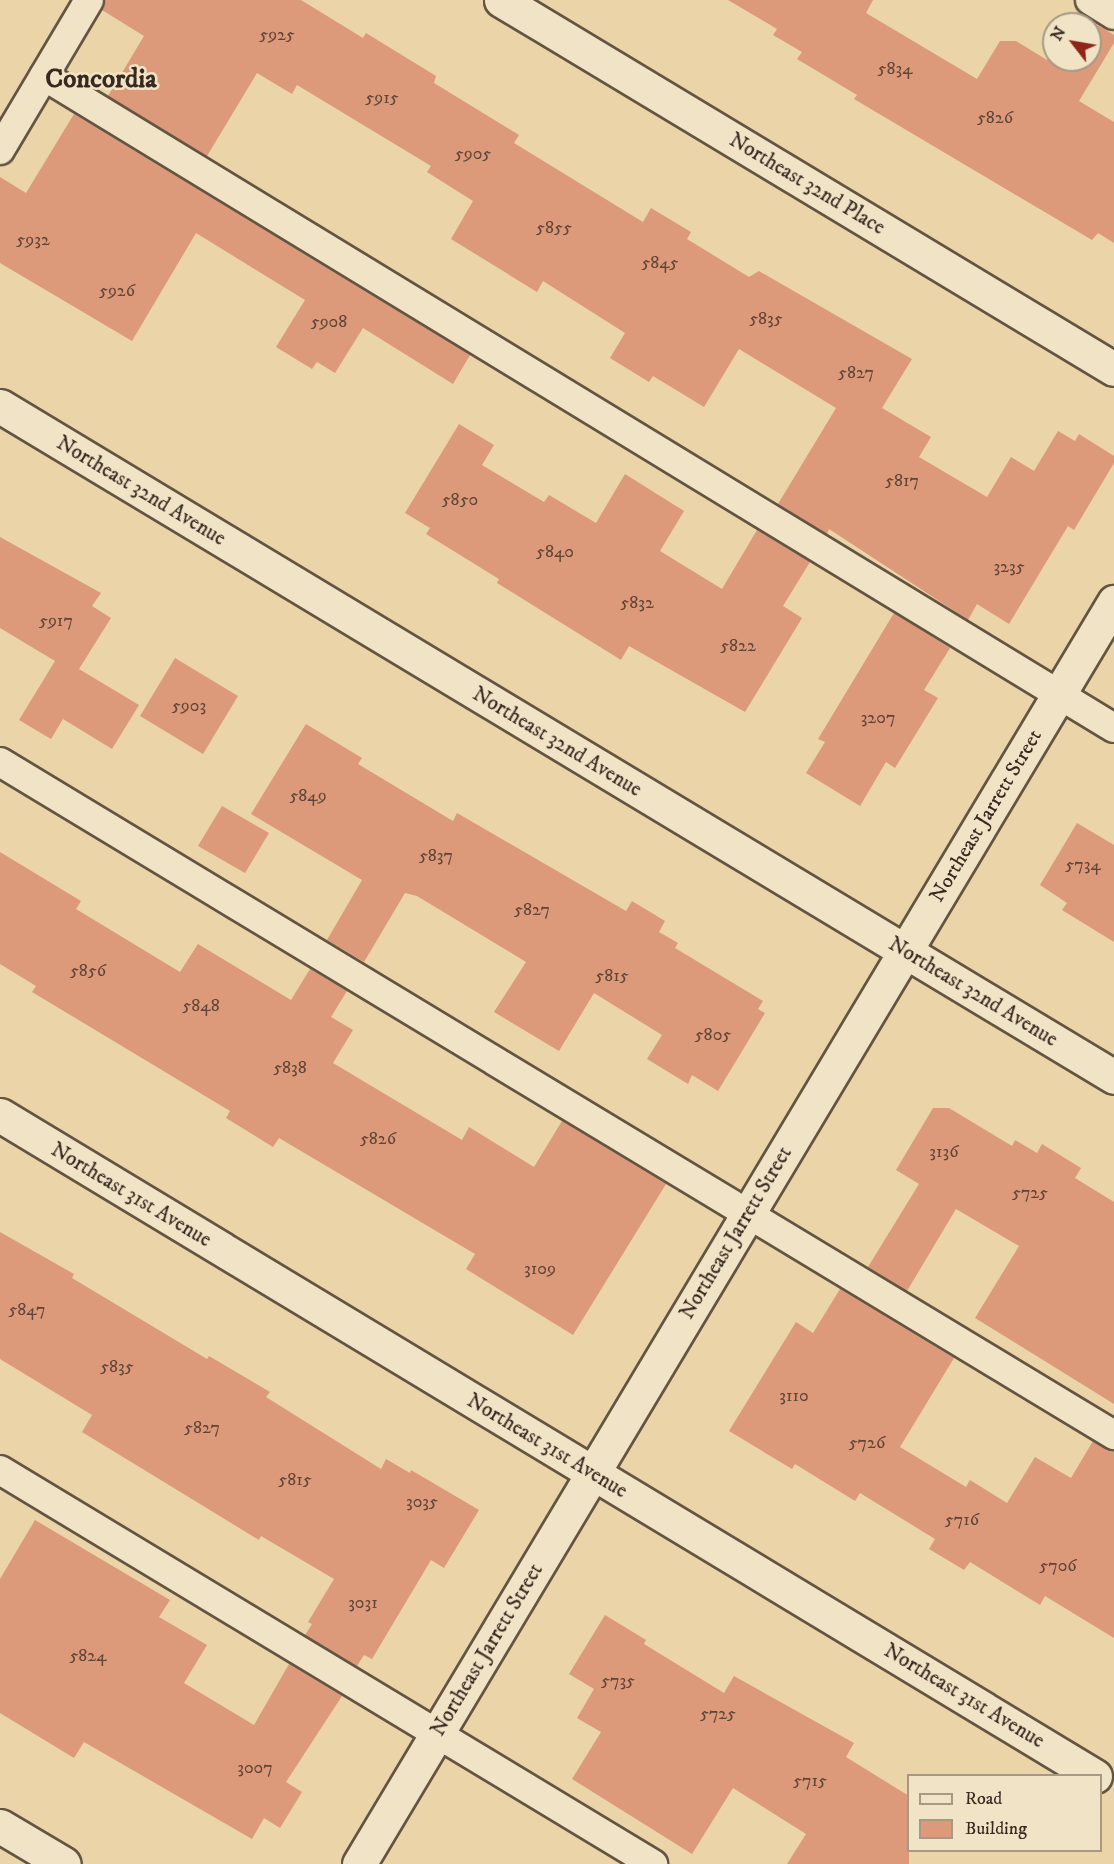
<!DOCTYPE html>
<style>
body{margin:0}
#map{position:relative;width:1114px;height:1864px;overflow:hidden;background:#ead4a8;font-family:"IM FELL DW Pica",serif}
div>[style]{position:absolute}
.building>*{inset:0;background:#dc9a7a}
.roads{filter:drop-shadow(2px 0 #645442) drop-shadow(-2px 0 #645442) drop-shadow(0 2px #645442) drop-shadow(0 -2px #645442)}
.lane>*{height:28px;margin:-14px;padding:0 14px;transform-origin:14px;border-radius:14px;background:#f1e3c6}
.street>*{height:33px;margin:-16.5px;padding:0 16.5px;transform-origin:16.5px;border-radius:16.5px;background:#f1e3c6}
span{translate:-50% -50%;white-space:nowrap;text-align:center;line-height:1.15;-webkit-text-stroke:5px #f1e3c6;paint-order:stroke}
.number-label{font-size:18px;color:#614536}
.number-label span{-webkit-text-stroke-width:0}
.street-label{font-size:21px;color:#382920}
.district-label{font-size:27px;color:#382920;font-weight:700}
.legend{position:absolute;left:907px;top:1774px;width:195px;height:78px;box-sizing:border-box;background:#f1e3c6;border:2px solid #a79984;margin:0;padding:8px 10px;list-style:none;font-size:18px;color:#382920}
.legend li{display:flex;align-items:center;gap:12px;height:30px}
.legend b{width:30px;border:2px solid #a79984}
.north{position:absolute;left:1042px;top:12px;width:60px;height:60px;box-sizing:border-box;background:#f1e3c6;border:2px solid #a79984;border-radius:50%;rotate:301deg;font-size:16px;font-weight:700;line-height:24px;text-align:center;color:#382920}
.north::after{content:'';display:block;margin:auto;width:21px;height:27px;background:#8f2418;clip-path:polygon(50% 0,100% 100%,50% 72%,0 100%)}
</style>
<div id="map">
<div class="building">
<i style="clip-path:polygon(105px 0,301px 0,363px 38px,366px 33px,436px 76px,434px 83px,519px 135px,514px 143px,643px 222px,651px 208px,691px 232px,687px 239px,749px 277px,759px 271px,912px 359px,882px 408px,931px 437px,919px 457px,987px 497px,1011px 457px,1034px 471px,1058px 431px,1075px 441px,1079px 434px,1114px 456px,1114px 463px,1074px 530px,1068px 526px,1009px 624px,977px 604px,968px 620px,829px 529px,827px 534px,778px 504px,836px 408px,739px 349px,704px 407px,653px 376px,649px 382px,610px 358px,625px 333px,543px 281px,537px 292px,451px 239px,473px 201px,427px 172px,431px 166px,297px 85px,292px 94px,257px 73px,207px 156px,108px 96px,144px 36px,102px 10px)"></i>
<i style="clip-path:polygon(728px 0,873px 0,866px 13px,977px 79px,1000px 41px,1016px 41px,1047px 60px,1054px 49px,1054px 60px,1090px 60px,1090px 24px,1069px 24px,1076px 12px,1114px 35px,1114px 43px,1079px 101px,1114px 122px,1114px 243px,1098px 233px,1092px 240px,854px 99px,857px 95px,797px 59px,802px 52px,773px 35px,777px 29px)"></i>
<i style="clip-path:polygon(74px 114px,470px 355px,453px 384px,363px 328px,335px 373px,317px 362px,312px 369px,276px 347px,305px 300px,196px 233px,132px 341px,0 263px,0 177px,26px 193px)"></i>
<i style="clip-path:polygon(459px 424px,494px 445px,482px 465px,544px 502px,549px 495px,596px 523px,625px 474px,684px 511px,660px 551px,722px 589px,757px 530px,810px 562px,783px 606px,802px 618px,745px 712px,629px 646px,621px 660px,497px 583px,499px 579px,426px 534px,430px 528px,405px 513px)"></i>
<i style="clip-path:polygon(0 537px,101px 593px,92px 606px,111px 618px,79px 669px,139px 705px,112px 749px,63px 719px,51px 739px,19px 720px,55px 661px,0 628px)"></i>
<i style="clip-path:polygon(894px 613px,950px 648px,924px 690px,938px 698px,895px 768px,886px 762px,860px 806px,806px 773px,825px 742px,818px 739px)"></i>
<i style="clip-path:polygon(175px 658px,238px 696px,203px 754px,140px 716px)"></i>
<i style="clip-path:polygon(306px 724px,362px 758px,358px 764px,453px 821px,457px 813px,626px 911px,632px 901px,665px 921px,659px 932px,678px 943px,675px 948px,763px 1001px,758px 1009px,765px 1013px,718px 1091px,692px 1075px,688px 1084px,647px 1059px,662px 1035px,594px 993px,559px 1051px,494px 1012px,526px 962px,417px 896px,405px 893px,364px 962px,327px 940px,362px 880px,251px 814px)"></i>
<i style="clip-path:polygon(222px 806px,269px 833px,245px 873px,198px 846px)"></i>
<i style="clip-path:polygon(1077px 823px,1114px 845px,1114px 942px,1062px 910px,1067px 903px,1040px 885px)"></i>
<i style="clip-path:polygon(0 852px,81px 901px,76px 909px,180px 972px,198px 944px,291px 1000px,310px 969px,347px 991px,331px 1017px,353px 1030px,333px 1063px,462px 1140px,469px 1127px,534px 1167px,562px 1121px,666px 1184px,573px 1335px,466px 1269px,475px 1254px,279px 1138px,273px 1147px,226px 1118px,230px 1111px,32px 992px,36px 986px,0 964px)"></i>
<i style="clip-path:polygon(933px 1108px,949px 1108px,1012px 1146px,1015px 1140px,1037px 1153px,1042px 1144px,1081px 1168px,1075px 1178px,1114px 1202px,1114px 1404px,975px 1318px,1019px 1246px,956px 1209px,907px 1291px,868px 1267px,919px 1184px,896px 1170px)"></i>
<i style="clip-path:polygon(0 1232px,74px 1274px,72px 1278px,207px 1359px,209px 1356px,270px 1392px,266px 1397px,381px 1469px,386px 1459px,410px 1473px,411px 1470px,479px 1510px,444px 1568px,431px 1560px,372px 1659px,364px 1655px,357px 1666px,305px 1635px,312px 1624px,308px 1622px,334px 1579px,261px 1536px,259px 1540px,82px 1432px,92px 1415px,0 1359px)"></i>
<i style="clip-path:polygon(840px 1289px,954px 1358px,900px 1447px,966px 1487px,970px 1480px,1007px 1503px,1035px 1457px,1071px 1478px,1093px 1441px,1114px 1451px,1114px 1638px,1045px 1596px,1040px 1605px,970px 1562px,964px 1570px,929px 1549px,935px 1539px,860px 1493px,855px 1501px,795px 1464px,792px 1469px,729px 1431px,796px 1322px,813px 1333px)"></i>
<i style="clip-path:polygon(35px 1520px,170px 1600px,159px 1617px,207px 1645px,184px 1683px,254px 1725px,289px 1664px,342px 1696px,286px 1782px,302px 1792px,280px 1828px,264px 1818px,252px 1839px,84px 1742px,74px 1758px,0 1713px,0 1579px)"></i>
<i style="clip-path:polygon(605px 1615px,646px 1640px,644px 1644px,724px 1693px,734px 1676px,854px 1743px,846px 1757px,909px 1796px,909px 1864px,787px 1864px,806px 1834px,733px 1788px,692px 1854px,572px 1779px,601px 1732px,577px 1718px,594px 1689px,569px 1674px)"></i>
</div>
<div class="roads">
<div class="lane">
<i style="left:1090px;top:0;width:28px;rotate:32deg"></i>
<i style="left:44px;top:76px;width:1253px;rotate:31.36deg"></i>
<i style="left:0;top:150px;width:174px;rotate:-59.3deg"></i>
<i style="left:0;top:762px;width:1302px;rotate:31.14deg"></i>
<i style="left:0;top:1470px;width:763px;rotate:31.11deg"></i>
</div>
<div class="street">
<i style="left:501px;top:0;width:715px;rotate:31.05deg"></i>
<i style="left:0;top:406px;width:1300px;rotate:31.06deg"></i>
<i style="left:0;top:1115px;width:1279px;rotate:31.12deg"></i>
<i style="left:0;top:1826px;width:74px;rotate:30.7deg"></i>
<i style="left:359px;top:1864px;width:1471px;rotate:-59.11deg"></i>
</div>
</div>
<div class="number-label">
<span style="left:277px;top:35px">5925</span>
<span style="left:895px;top:69px">5834</span>
<span style="left:382px;top:98px">5915</span>
<span style="left:995px;top:118px">5826</span>
<span style="left:473px;top:154px">5905</span>
<span style="left:554px;top:228px">5855</span>
<span style="left:33px;top:240px">5932</span>
<span style="left:660px;top:263px">5845</span>
<span style="left:117px;top:291px">5926</span>
<span style="left:766px;top:319px">5835</span>
<span style="left:329px;top:322px">5908</span>
<span style="left:856px;top:373px">5827</span>
<span style="left:902px;top:481px">5817</span>
<span style="left:460px;top:500px">5850</span>
<span style="left:555px;top:552px">5840</span>
<span style="left:1009px;top:567px">3235</span>
<span style="left:637px;top:603px">5832</span>
<span style="left:56px;top:621px">5917</span>
<span style="left:738px;top:646px">5822</span>
<span style="left:189px;top:706px">5903</span>
<span style="left:878px;top:718px">3207</span>
<span style="left:308px;top:796px">5849</span>
<span style="left:436px;top:856px">5837</span>
<span style="left:1083px;top:865px">5734</span>
<span style="left:532px;top:910px">5827</span>
<span style="left:88px;top:971px">5856</span>
<span style="left:612px;top:976px">5815</span>
<span style="left:201px;top:1006px">5848</span>
<span style="left:713px;top:1035px">5805</span>
<span style="left:290px;top:1068px">5838</span>
<span style="left:378px;top:1139px">5826</span>
<span style="left:944px;top:1152px">3136</span>
<span style="left:1030px;top:1193px">5725</span>
<span style="left:540px;top:1269px">3109</span>
<span style="left:27px;top:1310px">5847</span>
<span style="left:117px;top:1367px">5835</span>
<span style="left:794px;top:1396px">3110</span>
<span style="left:202px;top:1428px">5827</span>
<span style="left:867px;top:1443px">5726</span>
<span style="left:295px;top:1480px">5815</span>
<span style="left:422px;top:1502px">3035</span>
<span style="left:962px;top:1520px">5716</span>
<span style="left:1058px;top:1566px">5706</span>
<span style="left:363px;top:1603px">3031</span>
<span style="left:88px;top:1656px">5824</span>
<span style="left:618px;top:1681px">5735</span>
<span style="left:718px;top:1714px">5725</span>
<span style="left:255px;top:1768px">3007</span>
<span style="left:810px;top:1781px">5715</span>
</div>
<div class="street-label">
<span style="left:807px;top:184px;rotate:31deg">Northeast 32nd Place</span>
<span style="left:141px;top:491px;rotate:31deg">Northeast 32nd Avenue</span>
<span style="left:557px;top:742px;rotate:31deg">Northeast 32nd Avenue</span>
<span style="left:986px;top:816px;rotate:-59deg">Northeast Jarrett Street</span>
<span style="left:973px;top:992px;rotate:31deg">Northeast 32nd Avenue</span>
<span style="left:131px;top:1195px;rotate:31deg">Northeast 31st Avenue</span>
<span style="left:736px;top:1233px;rotate:-59deg">Northeast Jarrett Street</span>
<span style="left:547px;top:1446px;rotate:31deg">Northeast 31st Avenue</span>
<span style="left:487px;top:1650px;rotate:-59deg">Northeast Jarrett Street</span>
<span style="left:964px;top:1696px;rotate:31deg">Northeast 31st Avenue</span>
</div>
<div class="district-label">
<span style="left:101px;top:80px">Concordia</span>
</div>
<ul class="legend">
<li><b style="height:8px;background:#f1e3c6"></b>Road</li>
<li><b style="height:16px;background:#dc9a7a"></b>Building</li>
</ul>
<div class="north">N</div>
</div>
